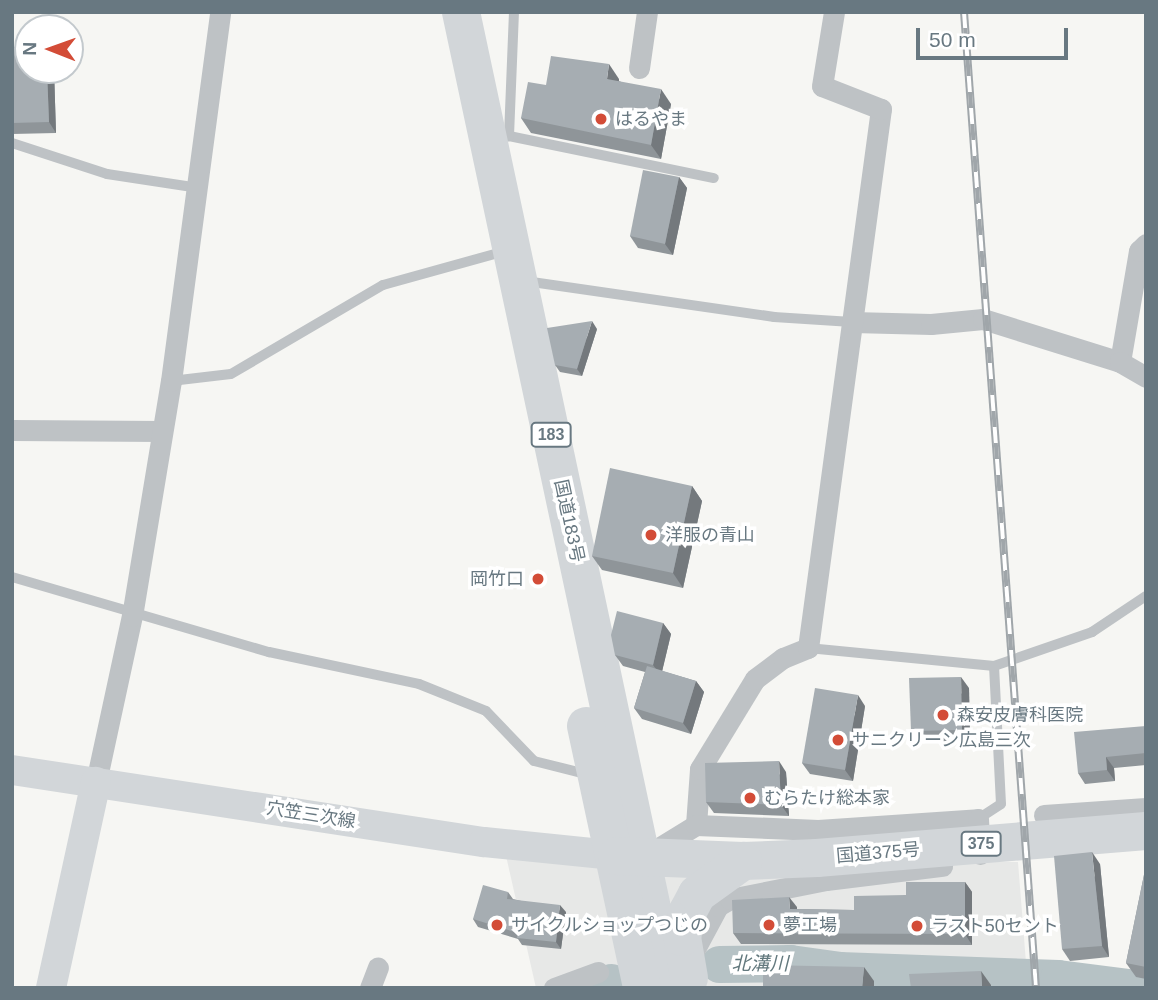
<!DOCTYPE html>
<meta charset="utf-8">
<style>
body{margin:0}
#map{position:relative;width:1158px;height:1000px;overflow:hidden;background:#f6f6f3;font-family:Arial,"Noto Sans JP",sans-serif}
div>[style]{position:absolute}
.built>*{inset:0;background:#e7e8e7}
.river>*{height:37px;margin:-18.5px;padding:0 18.5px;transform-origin:18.5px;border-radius:18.5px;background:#b6c2c5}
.lane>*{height:10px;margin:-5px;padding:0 5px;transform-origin:5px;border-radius:5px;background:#bec2c5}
.street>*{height:21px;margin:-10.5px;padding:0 10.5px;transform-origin:10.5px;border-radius:10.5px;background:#bec2c5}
.secondary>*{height:30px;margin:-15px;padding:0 15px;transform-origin:15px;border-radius:15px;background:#d2d6d9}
.highway>*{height:38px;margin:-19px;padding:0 19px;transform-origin:19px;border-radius:19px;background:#d2d6d9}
.rail>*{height:8px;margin-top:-4px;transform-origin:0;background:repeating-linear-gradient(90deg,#fff 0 16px,#a0a6aa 0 32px);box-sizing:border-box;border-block:2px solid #a0a6aa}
.wall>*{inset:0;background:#8f9599}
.shaded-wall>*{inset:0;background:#74797d}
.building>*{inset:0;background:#a6adb2}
.dots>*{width:19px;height:19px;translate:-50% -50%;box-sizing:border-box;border:4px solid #fff;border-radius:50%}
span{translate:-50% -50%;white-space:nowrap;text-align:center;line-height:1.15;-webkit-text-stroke:7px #fff;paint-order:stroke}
.shield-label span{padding:2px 5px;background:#fff;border:2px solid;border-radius:5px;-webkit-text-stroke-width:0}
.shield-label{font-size:16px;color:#687881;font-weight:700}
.poi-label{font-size:18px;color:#687881}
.left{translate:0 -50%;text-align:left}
.right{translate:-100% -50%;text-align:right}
.street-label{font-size:18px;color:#687881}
.water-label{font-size:19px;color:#63797e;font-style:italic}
.frame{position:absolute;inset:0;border:14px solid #687881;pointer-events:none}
.north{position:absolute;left:14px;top:14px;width:70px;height:70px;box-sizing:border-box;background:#fff;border:2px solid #c3c9cd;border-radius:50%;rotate:271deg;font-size:19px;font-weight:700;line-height:28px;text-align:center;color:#687881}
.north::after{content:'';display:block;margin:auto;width:24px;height:32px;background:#d34c37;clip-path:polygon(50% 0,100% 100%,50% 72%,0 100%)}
.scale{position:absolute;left:916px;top:28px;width:152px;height:32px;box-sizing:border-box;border:4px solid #687881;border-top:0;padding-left:9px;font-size:21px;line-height:24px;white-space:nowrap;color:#687881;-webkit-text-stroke:5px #fff;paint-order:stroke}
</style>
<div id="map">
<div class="built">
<i style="clip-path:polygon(504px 847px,691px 859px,1018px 862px,1028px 988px,536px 988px)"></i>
</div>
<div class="river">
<i style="left:719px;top:964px;width:71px;rotate:-0.8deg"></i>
<i style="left:790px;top:963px;width:49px;rotate:8.1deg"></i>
<i style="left:839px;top:970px;width:219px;rotate:2.1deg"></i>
<i style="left:1058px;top:978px;width:79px;rotate:7.3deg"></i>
<i style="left:595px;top:988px;width:17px;rotate:-21deg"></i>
</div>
<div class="lane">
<i style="left:509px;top:136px;width:209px;rotate:11.6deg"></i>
<i style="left:503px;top:138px;width:6px;rotate:-18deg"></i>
<i style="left:509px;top:136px;width:124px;rotate:-87.7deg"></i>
<i style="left:12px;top:143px;width:100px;rotate:18.1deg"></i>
<i style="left:107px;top:174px;width:93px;rotate:8.7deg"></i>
<i style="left:525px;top:281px;width:252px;rotate:8.2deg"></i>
<i style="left:774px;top:317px;width:78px;rotate:3.7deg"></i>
<i style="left:171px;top:381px;width:60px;rotate:-6.7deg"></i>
<i style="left:231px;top:374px;width:176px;rotate:-30.4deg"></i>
<i style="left:383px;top:285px;width:128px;rotate:-15.5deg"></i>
<i style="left:12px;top:577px;width:268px;rotate:16.3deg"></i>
<i style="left:269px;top:652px;width:153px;rotate:12deg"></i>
<i style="left:419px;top:684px;width:72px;rotate:21.9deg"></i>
<i style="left:486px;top:711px;width:69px;rotate:46.2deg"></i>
<i style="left:534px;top:761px;width:58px;rotate:14deg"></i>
<i style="left:808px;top:648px;width:187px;rotate:5.5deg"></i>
<i style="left:994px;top:666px;width:104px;rotate:-19.1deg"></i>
<i style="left:1092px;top:632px;width:65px;rotate:-33.7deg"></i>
<i style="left:978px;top:819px;width:27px;rotate:-33deg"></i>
<i style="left:1001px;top:804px;width:138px;rotate:-92.9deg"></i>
</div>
<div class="street">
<i style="left:639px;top:68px;width:57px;rotate:-81.9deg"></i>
<i style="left:852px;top:322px;width:79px;rotate:1.5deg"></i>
<i style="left:931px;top:324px;width:52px;rotate:-5.5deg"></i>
<i style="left:983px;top:319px;width:144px;rotate:17.4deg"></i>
<i style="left:1120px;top:362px;width:113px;rotate:-80.3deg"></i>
<i style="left:1139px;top:251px;width:10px;rotate:-45deg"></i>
<i style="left:1120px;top:362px;width:30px;rotate:30deg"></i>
<i style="left:12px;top:430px;width:149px;rotate:0.4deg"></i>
<i style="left:96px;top:782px;width:170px;rotate:-77.8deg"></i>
<i style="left:132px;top:616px;width:238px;rotate:-80.6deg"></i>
<i style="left:171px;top:381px;width:372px;rotate:-82.4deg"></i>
<i style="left:1044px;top:815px;width:102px;rotate:-3.9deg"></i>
<i style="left:696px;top:825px;width:56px;rotate:-85.9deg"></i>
<i style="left:700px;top:769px;width:105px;rotate:-58.6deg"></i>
<i style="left:755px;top:679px;width:35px;rotate:-37deg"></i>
<i style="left:783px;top:658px;width:27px;rotate:-22deg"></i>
<i style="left:808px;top:648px;width:544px;rotate:-82.29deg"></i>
<i style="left:881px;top:109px;width:63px;rotate:-158.7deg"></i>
<i style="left:822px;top:86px;width:75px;rotate:-80.8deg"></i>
<i style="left:649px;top:854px;width:55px;rotate:-31.7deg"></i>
<i style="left:696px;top:825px;width:122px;rotate:2.3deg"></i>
<i style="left:818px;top:830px;width:160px;rotate:-3.9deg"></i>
<i style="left:978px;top:819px;width:35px;rotate:87deg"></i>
<i style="left:689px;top:960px;width:61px;rotate:-61.8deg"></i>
<i style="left:718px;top:906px;width:14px;rotate:-30deg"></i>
<i style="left:730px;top:899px;width:98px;rotate:-11.2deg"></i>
<i style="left:826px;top:880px;width:117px;rotate:-6.9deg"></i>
<i style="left:370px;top:988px;width:22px;rotate:-69deg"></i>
<i style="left:554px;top:988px;width:47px;rotate:-20deg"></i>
</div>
<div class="secondary">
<i style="left:12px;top:770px;width:477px;rotate:8.7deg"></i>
<i style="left:484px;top:842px;width:128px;rotate:5.8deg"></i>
<i style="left:51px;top:988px;width:211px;rotate:-77.7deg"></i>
</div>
<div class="highway">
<i style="left:461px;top:12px;width:998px;rotate:77.97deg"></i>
<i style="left:586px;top:726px;width:268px;rotate:77.9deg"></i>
<i style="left:617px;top:856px;width:126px;rotate:2.3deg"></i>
<i style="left:743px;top:861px;width:74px;rotate:-2.3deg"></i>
<i style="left:817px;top:858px;width:330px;rotate:-4.7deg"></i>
<i style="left:689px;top:978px;width:42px;rotate:-99.7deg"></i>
<i style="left:682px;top:937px;width:25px;rotate:-78deg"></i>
<i style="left:687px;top:913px;width:21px;rotate:-62deg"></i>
<i style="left:697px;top:894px;width:57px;rotate:-35.7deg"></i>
</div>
<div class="rail">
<i style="left:964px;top:12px;width:979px;rotate:85.78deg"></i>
</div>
<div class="wall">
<i style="clip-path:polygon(12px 47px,28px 70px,54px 70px,56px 133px,12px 134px)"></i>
<i style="clip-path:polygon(619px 79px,619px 81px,671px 104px,661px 159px,531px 133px,521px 118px,546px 85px)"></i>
<i style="clip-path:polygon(679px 177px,687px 188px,673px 255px,638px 248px,630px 236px)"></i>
<i style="clip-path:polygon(597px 329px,582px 376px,560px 372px,555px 365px)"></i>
<i style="clip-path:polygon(692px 486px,702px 501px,683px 588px,602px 570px,592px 556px)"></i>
<i style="clip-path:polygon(663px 623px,671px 634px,662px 671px,696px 681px,704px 692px,691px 734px,642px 719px,634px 708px,645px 672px,623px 666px,615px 655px)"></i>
<i style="clip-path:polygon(969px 688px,970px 741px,919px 742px,911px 731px)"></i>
<i style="clip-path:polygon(865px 706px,853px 781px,810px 774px,802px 763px)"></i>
<i style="clip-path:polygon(1146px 726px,1146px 765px,1114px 768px,1115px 781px,1085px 784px,1078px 773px)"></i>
<i style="clip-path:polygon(786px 772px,789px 816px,714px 813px,706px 802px)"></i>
<i style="clip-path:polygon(1100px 864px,1109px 957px,1070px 961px,1062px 949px)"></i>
<i style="clip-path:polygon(1146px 865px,1146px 979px,1136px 977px,1126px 963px)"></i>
<i style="clip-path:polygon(965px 882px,972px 892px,972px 945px,741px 944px,733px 933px,797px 907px,797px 909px,854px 910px,906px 895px)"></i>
<i style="clip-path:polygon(508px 892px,513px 899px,566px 912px,561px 949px,522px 945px,518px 939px,478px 927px,473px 919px)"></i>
</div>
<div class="shaded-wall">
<i style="clip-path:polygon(609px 64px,619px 79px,617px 94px,607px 79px)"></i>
<i style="clip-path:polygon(47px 70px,54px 70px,56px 133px,49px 122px)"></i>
<i style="clip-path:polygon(661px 89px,671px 104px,661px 159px,651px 145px)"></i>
<i style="clip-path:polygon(679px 177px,687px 188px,673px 255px,665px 244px)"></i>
<i style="clip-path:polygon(592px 321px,597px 329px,582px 376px,577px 369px)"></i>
<i style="clip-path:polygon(692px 486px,702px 501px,683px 588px,673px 573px)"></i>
<i style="clip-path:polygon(663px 623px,671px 634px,661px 676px,653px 665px)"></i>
<i style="clip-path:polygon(961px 677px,969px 688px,970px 741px,962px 730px)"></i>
<i style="clip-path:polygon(696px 681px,704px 692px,691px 734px,683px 723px)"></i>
<i style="clip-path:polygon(858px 695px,865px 706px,853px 781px,845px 770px)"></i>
<i style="clip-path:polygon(1106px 757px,1114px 768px,1115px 781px,1107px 770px)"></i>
<i style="clip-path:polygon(779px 761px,786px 772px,789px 816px,781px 805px)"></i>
<i style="clip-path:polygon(1092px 852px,1100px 864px,1109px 957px,1102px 946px)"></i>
<i style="clip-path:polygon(965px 882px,972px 892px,972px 945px,965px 934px)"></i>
<i style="clip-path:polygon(789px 897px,797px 907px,797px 920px,790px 909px)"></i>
<i style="clip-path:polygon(560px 905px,566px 912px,561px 949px,556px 942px)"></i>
<i style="clip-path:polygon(864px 967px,874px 981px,874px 988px,862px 988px)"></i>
<i style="clip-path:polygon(981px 971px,991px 985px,991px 988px,982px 988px)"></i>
</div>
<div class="building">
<i style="clip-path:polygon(28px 46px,28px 70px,47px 70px,49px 122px,12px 123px,12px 47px)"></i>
<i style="clip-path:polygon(551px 56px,609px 64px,607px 79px,661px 89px,651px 145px,521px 118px,528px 82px,546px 85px)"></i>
<i style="clip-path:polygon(643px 170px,679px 177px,665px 244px,630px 236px)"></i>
<i style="clip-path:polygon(592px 321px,577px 369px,555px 365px,547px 328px)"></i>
<i style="clip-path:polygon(610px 468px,692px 486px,673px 573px,592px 556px)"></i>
<i style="clip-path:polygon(617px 611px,663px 623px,653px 665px,615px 655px,611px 635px)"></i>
<i style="clip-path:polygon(647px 666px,696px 681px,683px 723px,634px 708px)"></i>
<i style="clip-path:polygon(961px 677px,962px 730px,911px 731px,909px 678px)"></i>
<i style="clip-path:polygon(815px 688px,858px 695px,845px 770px,802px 763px)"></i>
<i style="clip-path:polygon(1146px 726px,1146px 753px,1106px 757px,1107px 770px,1078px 773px,1074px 732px)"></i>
<i style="clip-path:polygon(779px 761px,781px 805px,706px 802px,705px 763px)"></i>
<i style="clip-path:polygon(1092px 852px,1102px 946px,1062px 949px,1054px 856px)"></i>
<i style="clip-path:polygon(1146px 865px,1146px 967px,1126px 963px)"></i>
<i style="clip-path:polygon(906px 882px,965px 882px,965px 934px,733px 933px,732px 900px,789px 897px,790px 909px,854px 910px,854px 896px,906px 895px)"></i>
<i style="clip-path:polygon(483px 885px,508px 892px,507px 899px,560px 905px,556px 942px,517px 938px,518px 933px,473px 919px)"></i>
<i style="clip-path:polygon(763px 965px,864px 967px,862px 988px,763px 988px)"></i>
<i style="clip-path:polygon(981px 971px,982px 988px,911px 988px,909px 974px)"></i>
</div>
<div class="dots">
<i style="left:601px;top:119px;background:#d34c37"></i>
<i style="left:651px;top:535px;background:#d34c37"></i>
<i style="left:538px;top:579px;background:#d34c37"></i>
<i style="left:943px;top:715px;background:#d34c37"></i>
<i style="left:838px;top:740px;background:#d34c37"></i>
<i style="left:750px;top:798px;background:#d34c37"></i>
<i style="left:497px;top:925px;background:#d34c37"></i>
<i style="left:769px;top:925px;background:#d34c37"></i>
<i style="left:917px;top:926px;background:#d34c37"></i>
</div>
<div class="shield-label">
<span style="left:551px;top:435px">183</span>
<span style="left:981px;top:844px">375</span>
</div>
<div class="poi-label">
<span class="left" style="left:615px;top:119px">はるやま</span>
<span class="left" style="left:665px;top:535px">洋服の青山</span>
<span class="right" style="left:524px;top:579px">岡竹口</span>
<span class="left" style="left:957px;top:715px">森安皮膚科医院</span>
<span class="left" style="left:852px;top:740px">サニクリーン広島三次</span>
<span class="left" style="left:764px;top:798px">むらたけ総本家</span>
<span class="left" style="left:511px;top:925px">サイクルショップつじの</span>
<span class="left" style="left:783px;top:925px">夢工場</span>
<span class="left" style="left:931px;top:926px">ラスト50セント</span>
</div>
<div class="street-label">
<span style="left:569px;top:521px;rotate:78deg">国道183号</span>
<span style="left:311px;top:815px;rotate:9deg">穴笠三次線</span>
<span style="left:878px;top:853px;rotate:-5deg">国道375号</span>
</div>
<div class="water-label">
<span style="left:760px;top:964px">北溝川</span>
</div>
<div class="frame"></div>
<div class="north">N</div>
<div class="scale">50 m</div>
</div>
